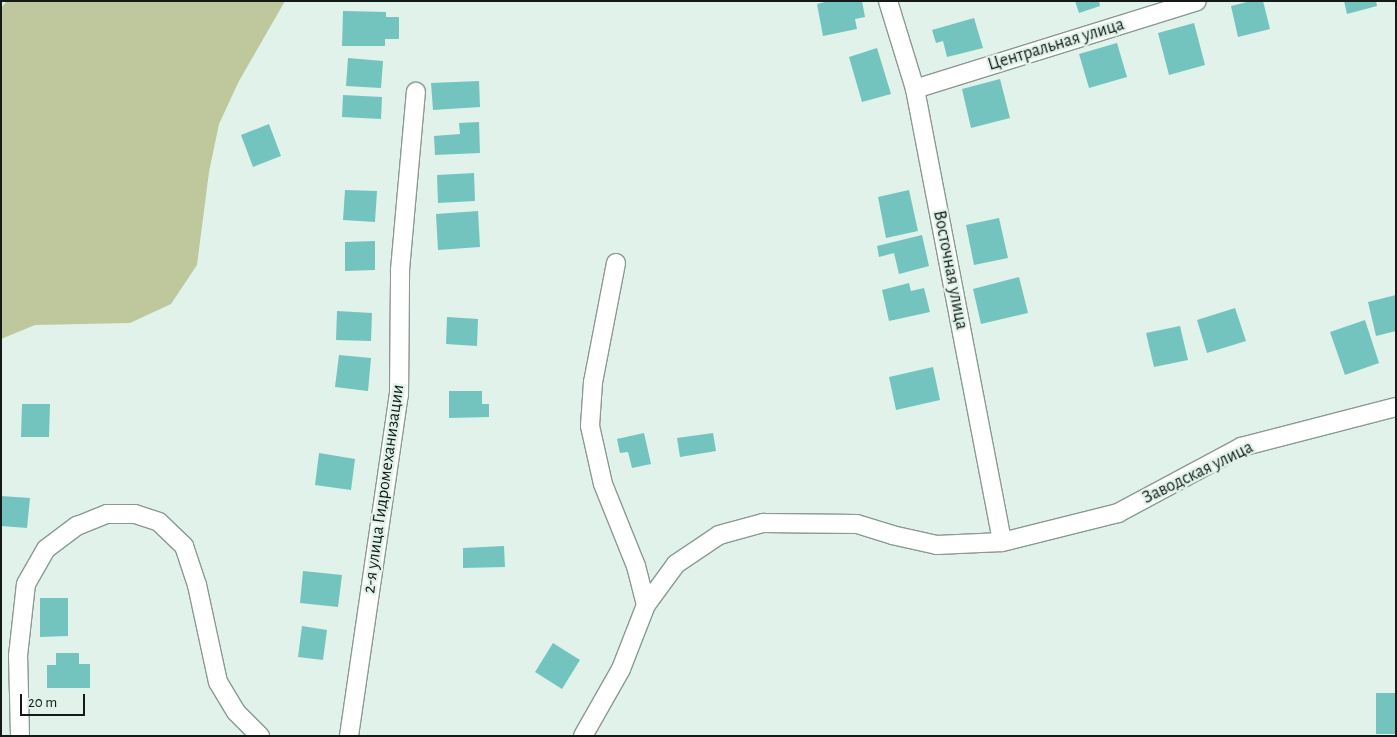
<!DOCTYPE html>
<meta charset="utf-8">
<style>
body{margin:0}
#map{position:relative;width:1397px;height:737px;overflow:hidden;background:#e1f2ea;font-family:"Alegreya Sans",sans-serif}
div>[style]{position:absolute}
.green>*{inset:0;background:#bec89c}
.building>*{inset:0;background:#73c4bf}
.roads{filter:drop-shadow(1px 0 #8a9a93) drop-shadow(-1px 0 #8a9a93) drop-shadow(0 1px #8a9a93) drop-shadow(0 -1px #8a9a93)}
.street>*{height:18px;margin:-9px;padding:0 9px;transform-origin:9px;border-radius:9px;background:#fff}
span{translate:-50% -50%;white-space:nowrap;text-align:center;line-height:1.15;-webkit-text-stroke:4.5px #e1f2ea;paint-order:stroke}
.street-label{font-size:18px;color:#131a17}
.frame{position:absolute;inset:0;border:2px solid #131a17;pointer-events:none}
.scale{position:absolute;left:20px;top:694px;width:65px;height:22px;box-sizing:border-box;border:2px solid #131a17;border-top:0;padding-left:6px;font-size:15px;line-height:18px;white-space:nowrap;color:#131a17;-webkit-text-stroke:4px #e1f2ea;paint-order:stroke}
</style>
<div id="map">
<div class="green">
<i style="clip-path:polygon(7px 1px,285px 1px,239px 81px,219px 124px,209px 172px,197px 265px,171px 304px,130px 323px,35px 325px,1px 339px,1px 8px)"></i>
</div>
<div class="building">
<i style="clip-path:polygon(829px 1px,862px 1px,865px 17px,855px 19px,857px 29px,823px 36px,817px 4px)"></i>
<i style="clip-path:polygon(1075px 1px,1099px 1px,1100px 6px,1079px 13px)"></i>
<i style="clip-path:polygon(1251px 1px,1263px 1px,1270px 29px,1238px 37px,1231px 6px)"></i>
<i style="clip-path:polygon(1344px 1px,1376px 1px,1377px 6px,1347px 14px)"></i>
<i style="clip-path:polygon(343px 11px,386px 12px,386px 17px,399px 17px,399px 39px,385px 39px,385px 46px,342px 46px)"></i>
<i style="clip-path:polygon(974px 18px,983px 48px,947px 57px,943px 41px,936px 43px,932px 30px)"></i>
<i style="clip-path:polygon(1194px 23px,1205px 65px,1169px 75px,1158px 33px)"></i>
<i style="clip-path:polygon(1117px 43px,1127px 77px,1089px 88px,1079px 54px)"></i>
<i style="clip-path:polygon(877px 48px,891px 94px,862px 102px,849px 57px)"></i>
<i style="clip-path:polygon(348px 58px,383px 61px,381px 88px,346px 86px)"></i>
<i style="clip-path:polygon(1000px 79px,1010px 118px,971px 128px,962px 89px)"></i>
<i style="clip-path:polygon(479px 81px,480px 107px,433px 110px,431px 83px)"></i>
<i style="clip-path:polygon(343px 95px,382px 97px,381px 119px,342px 117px)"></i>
<i style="clip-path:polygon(479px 122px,480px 153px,435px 155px,434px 136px,460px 134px,459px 123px)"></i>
<i style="clip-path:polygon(269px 124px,281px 156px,253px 167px,241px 135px)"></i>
<i style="clip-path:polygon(474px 173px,475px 201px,438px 203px,437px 175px)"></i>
<i style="clip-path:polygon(345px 190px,377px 191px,375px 222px,343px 220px)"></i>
<i style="clip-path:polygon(909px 190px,918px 231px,886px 238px,878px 197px)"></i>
<i style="clip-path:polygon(478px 211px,480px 247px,438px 250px,436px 214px)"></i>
<i style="clip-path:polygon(999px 218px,1008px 258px,974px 265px,966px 225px)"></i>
<i style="clip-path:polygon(922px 235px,929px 266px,899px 274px,894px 253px,879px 257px,877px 246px)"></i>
<i style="clip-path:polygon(375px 241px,375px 270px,345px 271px,345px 242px)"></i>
<i style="clip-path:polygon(1019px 277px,1028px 313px,981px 324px,973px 289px)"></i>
<i style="clip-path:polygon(909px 283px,911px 291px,924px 288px,930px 312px,889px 321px,882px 290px)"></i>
<i style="clip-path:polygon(1396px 295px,1396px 331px,1376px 336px,1368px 302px)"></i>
<i style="clip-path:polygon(1235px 308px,1246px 341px,1207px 353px,1197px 320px)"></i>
<i style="clip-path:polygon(337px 311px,372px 313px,371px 341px,336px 340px)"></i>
<i style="clip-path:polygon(447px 317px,478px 319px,477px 346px,446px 344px)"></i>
<i style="clip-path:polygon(1365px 320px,1379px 363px,1345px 375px,1330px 332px)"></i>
<i style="clip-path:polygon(1180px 326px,1188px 360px,1154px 367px,1146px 333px)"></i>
<i style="clip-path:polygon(339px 355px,371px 358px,368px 391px,335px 387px)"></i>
<i style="clip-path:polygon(933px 367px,940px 400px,896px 410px,889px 377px)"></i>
<i style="clip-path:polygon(449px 391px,482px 391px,482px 404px,489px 404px,489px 417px,449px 418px)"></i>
<i style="clip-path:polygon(22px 404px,50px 404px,49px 437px,21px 437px)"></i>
<i style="clip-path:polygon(644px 433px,651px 464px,632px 468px,628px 452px,620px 453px,617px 439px)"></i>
<i style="clip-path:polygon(713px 433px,716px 451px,680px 457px,677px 438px)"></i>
<i style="clip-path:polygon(319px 453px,355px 459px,351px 490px,315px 485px)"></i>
<i style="clip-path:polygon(1px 496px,30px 498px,27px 528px,1px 526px)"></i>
<i style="clip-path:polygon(504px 546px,505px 567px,463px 568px,463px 548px)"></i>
<i style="clip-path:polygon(303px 571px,342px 575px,338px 607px,300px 603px)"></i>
<i style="clip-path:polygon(40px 598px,68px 598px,68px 636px,40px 637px)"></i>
<i style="clip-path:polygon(302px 626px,327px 630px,323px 660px,298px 657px)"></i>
<i style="clip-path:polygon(553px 643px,580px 660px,562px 689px,535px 672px)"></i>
<i style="clip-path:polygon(56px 653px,79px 653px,79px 664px,90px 664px,90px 688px,47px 688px,47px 665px,56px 665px)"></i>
<i style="clip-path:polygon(1376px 693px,1396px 693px,1396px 734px,1376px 734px)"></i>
</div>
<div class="roads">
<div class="street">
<i style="left:888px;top:1px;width:92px;rotate:72.9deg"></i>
<i style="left:915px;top:89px;width:461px;rotate:79.1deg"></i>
<i style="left:915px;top:89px;width:295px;rotate:-17.3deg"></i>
<i style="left:616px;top:263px;width:121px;rotate:100.9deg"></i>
<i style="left:593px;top:382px;width:44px;rotate:93.9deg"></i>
<i style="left:590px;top:426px;width:59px;rotate:77.4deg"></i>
<i style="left:603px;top:484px;width:88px;rotate:68.1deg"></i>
<i style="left:636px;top:566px;width:40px;rotate:75.6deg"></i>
<i style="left:20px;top:736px;width:80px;rotate:-91.4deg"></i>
<i style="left:18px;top:656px;width:72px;rotate:-83.7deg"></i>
<i style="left:26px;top:584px;width:40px;rotate:-60.3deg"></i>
<i style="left:46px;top:549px;width:39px;rotate:-37deg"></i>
<i style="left:77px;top:526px;width:32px;rotate:-22deg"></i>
<i style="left:107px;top:514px;width:28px"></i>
<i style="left:135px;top:514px;width:25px;rotate:18deg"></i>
<i style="left:159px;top:522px;width:35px;rotate:44deg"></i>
<i style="left:184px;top:546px;width:41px;rotate:71.6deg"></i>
<i style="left:197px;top:585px;width:99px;rotate:77.8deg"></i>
<i style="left:218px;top:682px;width:35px;rotate:59deg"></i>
<i style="left:236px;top:712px;width:34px;rotate:45deg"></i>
<i style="left:349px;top:736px;width:345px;rotate:-81.7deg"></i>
<i style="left:399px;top:395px;width:125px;rotate:-89.5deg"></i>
<i style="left:400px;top:270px;width:179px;rotate:-84.9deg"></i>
<i style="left:583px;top:736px;width:77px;rotate:-60.4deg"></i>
<i style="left:621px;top:669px;width:69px;rotate:-68.7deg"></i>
<i style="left:646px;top:605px;width:51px;rotate:-53.8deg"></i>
<i style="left:676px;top:564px;width:52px;rotate:-34deg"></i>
<i style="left:719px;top:535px;width:46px;rotate:-15.3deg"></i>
<i style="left:763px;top:523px;width:94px;rotate:0.6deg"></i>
<i style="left:857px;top:524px;width:37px;rotate:17deg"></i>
<i style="left:892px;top:535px;width:46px;rotate:12.5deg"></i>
<i style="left:937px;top:545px;width:65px;rotate:-2.6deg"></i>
<i style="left:1002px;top:542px;width:120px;rotate:-14deg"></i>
<i style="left:1118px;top:513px;width:140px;rotate:-28.2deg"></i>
<i style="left:1241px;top:447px;width:160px;rotate:-14.5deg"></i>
</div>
</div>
<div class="street-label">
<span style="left:1056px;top:45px;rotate:-17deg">Центральная улица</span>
<span style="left:950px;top:270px;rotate:79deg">Восточная улица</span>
<span style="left:1198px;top:473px;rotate:-26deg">Заводская улица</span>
<span style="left:384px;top:489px;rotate:-82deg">2-я улица Гидромеханизации</span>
</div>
<div class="frame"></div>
<div class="scale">20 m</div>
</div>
